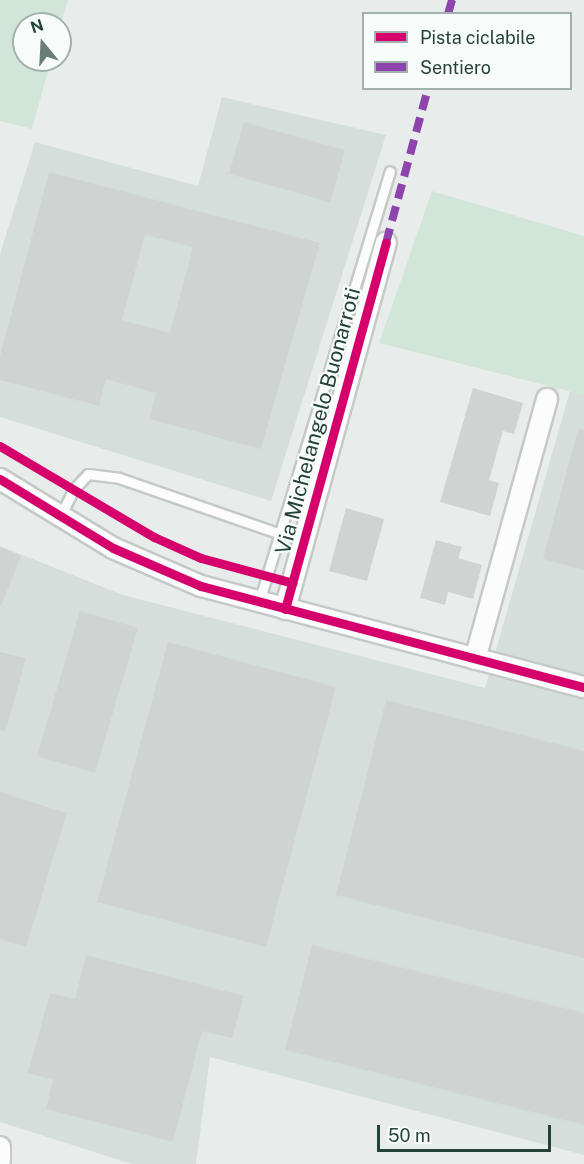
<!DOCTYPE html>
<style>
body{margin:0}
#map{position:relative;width:584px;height:1164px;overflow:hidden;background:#e8edeb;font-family:"Public Sans",sans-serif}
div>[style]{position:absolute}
.built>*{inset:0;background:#d6dedb}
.green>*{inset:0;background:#d1e6d8}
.building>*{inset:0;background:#cfd4d2}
.roads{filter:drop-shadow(2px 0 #c5cac8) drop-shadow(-2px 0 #c5cac8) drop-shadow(0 2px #c5cac8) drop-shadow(0 -2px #c5cac8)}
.service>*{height:9px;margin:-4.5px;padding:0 4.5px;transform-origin:4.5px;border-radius:4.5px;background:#fcfcfc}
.minor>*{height:20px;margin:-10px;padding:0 10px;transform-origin:10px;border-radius:10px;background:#fcfcfc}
.quiet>*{height:8px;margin-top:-4px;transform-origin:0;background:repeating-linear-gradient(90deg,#8e44ad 0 15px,transparent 0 23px)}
.cycleway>*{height:9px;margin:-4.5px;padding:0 4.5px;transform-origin:4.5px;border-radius:4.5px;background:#d6006c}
span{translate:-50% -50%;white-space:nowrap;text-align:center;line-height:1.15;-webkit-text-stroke:4.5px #f7fbf9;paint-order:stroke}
.street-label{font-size:21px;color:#24423a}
.legend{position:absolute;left:362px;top:12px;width:210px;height:78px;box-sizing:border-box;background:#f7fbf9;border:2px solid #a3b1ad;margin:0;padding:8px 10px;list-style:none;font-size:18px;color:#24423a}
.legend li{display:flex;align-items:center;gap:12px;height:30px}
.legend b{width:30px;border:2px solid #a3b1ad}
.north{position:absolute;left:12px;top:12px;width:60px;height:60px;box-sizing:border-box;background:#f7fbf9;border:2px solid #a3b1ad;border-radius:50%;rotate:342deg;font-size:16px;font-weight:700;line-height:24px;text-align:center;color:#24423a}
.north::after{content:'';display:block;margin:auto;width:21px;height:27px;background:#697e78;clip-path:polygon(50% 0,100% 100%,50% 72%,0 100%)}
.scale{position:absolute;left:377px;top:1125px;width:174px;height:27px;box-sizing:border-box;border:3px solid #24423a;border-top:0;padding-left:8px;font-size:18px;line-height:21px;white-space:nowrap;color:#24423a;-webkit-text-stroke:4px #f7fbf9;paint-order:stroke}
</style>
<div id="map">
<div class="built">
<i style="clip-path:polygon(222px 97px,386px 135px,271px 501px,0 417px,0 254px,35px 142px,198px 186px)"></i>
<i style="clip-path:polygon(570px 391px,584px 395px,584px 1155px,210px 1057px,196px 1164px,132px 1164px,0 1122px,0 546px,123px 595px,485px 688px)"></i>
</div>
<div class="green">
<i style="clip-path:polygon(0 0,68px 0,60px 28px,60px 24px,24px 24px,24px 60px,51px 60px,32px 129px,0 121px)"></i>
<i style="clip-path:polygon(432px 191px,584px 236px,584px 395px,379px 343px)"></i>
</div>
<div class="building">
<i style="clip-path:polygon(244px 122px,345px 150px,330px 202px,229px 174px)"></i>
<i style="clip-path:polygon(evenodd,49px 172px,320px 243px,261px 449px,149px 419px,156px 393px,106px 379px,99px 406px,0 380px,0 356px,49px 172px,145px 235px,193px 247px,170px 333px,122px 320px,145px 235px)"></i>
<i style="clip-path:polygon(473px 388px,523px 403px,514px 434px,503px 431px,489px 480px,499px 483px,490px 516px,440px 502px)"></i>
<i style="clip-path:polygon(578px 429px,584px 430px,584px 570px,543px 559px)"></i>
<i style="clip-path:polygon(346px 508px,384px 519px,367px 581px,329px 571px)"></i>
<i style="clip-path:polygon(436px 540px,462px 547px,458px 558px,482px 565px,473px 599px,448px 592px,445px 605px,420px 598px)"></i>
<i style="clip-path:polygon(0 547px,21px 556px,1px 606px,0 606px)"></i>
<i style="clip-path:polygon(80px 611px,138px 628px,95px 773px,37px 756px)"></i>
<i style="clip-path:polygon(168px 642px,336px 687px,266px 947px,97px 902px)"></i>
<i style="clip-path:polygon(0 652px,26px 658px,6px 731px,0 730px)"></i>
<i style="clip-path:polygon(386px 700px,584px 751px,584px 958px,336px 895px)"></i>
<i style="clip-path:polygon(0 792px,67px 813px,26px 947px,0 939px)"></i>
<i style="clip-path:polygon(312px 945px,584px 1013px,584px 1125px,285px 1050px)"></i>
<i style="clip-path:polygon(86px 955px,244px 996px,232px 1038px,202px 1031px,173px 1142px,46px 1109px,53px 1080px,28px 1073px,50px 993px,75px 999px)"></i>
</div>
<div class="roads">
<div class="service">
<i style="left:60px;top:517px;width:30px;rotate:-64deg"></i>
<i style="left:73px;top:490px;width:22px;rotate:-47deg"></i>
<i style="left:88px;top:474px;width:31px;rotate:7deg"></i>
<i style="left:119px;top:478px;width:168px;rotate:19.1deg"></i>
<i style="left:259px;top:602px;width:450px;rotate:-73.1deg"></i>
</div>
<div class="minor">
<i style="left:0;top:479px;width:132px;rotate:31.4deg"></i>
<i style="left:113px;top:548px;width:96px;rotate:23.4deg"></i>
<i style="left:201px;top:586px;width:396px;rotate:14.8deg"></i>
<i style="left:285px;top:609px;width:380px;rotate:-74.6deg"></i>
<i style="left:475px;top:659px;width:270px;rotate:-74.5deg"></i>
<i style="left:0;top:1147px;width:13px;rotate:90deg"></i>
</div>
</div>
<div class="quiet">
<i style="left:448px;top:14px;width:15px;rotate:-74deg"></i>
<i style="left:386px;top:243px;width:161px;rotate:-74.8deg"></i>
</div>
<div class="cycleway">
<i style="left:0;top:446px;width:179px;rotate:30.6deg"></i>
<i style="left:154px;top:537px;width:51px;rotate:24.1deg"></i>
<i style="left:201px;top:558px;width:95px;rotate:15.2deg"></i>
<i style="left:0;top:479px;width:132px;rotate:31.4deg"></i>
<i style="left:113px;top:548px;width:96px;rotate:23.4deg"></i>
<i style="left:201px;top:586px;width:396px;rotate:14.8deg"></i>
<i style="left:285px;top:609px;width:380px;rotate:-74.6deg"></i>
</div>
<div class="street-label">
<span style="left:318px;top:421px;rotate:-75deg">Via Michelangelo Buonarroti</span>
</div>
<ul class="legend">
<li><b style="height:8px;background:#d6006c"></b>Pista ciclabile</li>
<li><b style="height:8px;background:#8e44ad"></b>Sentiero</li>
</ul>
<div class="north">N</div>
<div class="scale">50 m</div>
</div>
